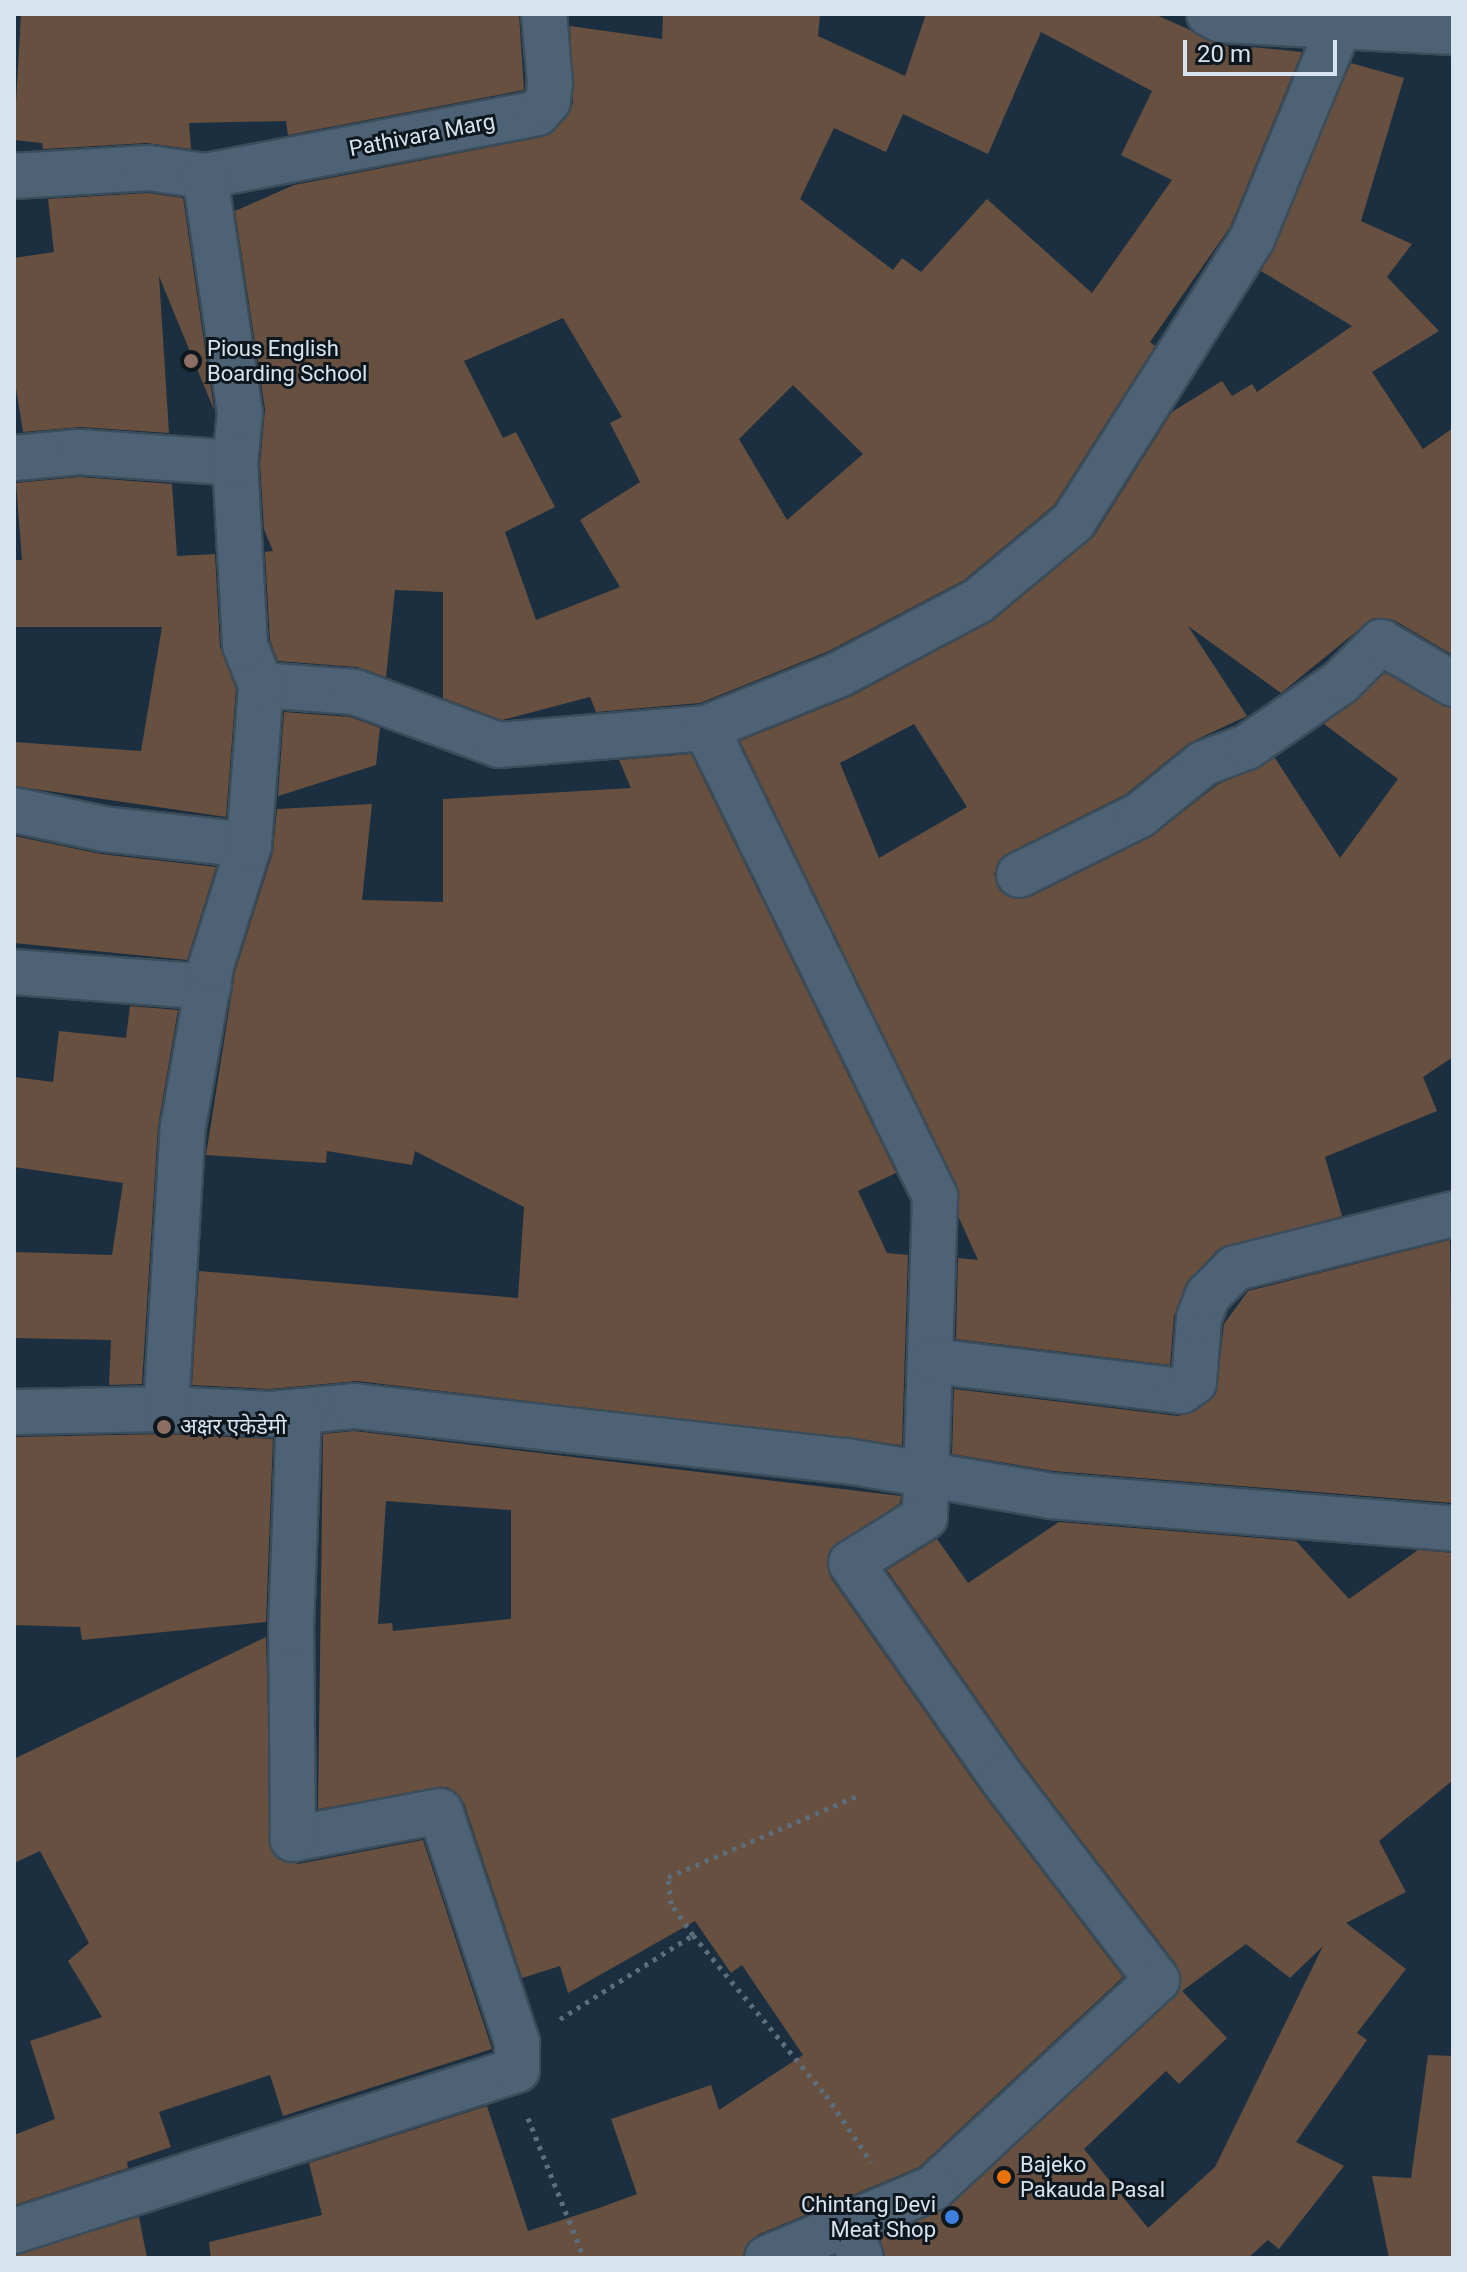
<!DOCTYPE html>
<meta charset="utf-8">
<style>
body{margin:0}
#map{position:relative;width:1467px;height:2272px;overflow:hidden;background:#1c2f40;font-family:Roboto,"Noto Sans Devanagari",sans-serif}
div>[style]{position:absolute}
.building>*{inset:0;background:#67503f}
.path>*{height:5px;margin-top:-2.5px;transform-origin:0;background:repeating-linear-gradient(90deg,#5c6d7c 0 4px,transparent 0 10px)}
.roads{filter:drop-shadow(2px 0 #3b4c5a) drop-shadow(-2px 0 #3b4c5a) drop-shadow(0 2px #3b4c5a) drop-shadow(0 -2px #3b4c5a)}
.street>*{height:44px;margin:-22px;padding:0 22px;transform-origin:22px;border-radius:22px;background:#4d6275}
.dots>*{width:22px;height:22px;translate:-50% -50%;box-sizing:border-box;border:4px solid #0e171e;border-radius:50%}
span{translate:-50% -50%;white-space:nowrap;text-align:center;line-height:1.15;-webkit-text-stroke:6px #0e171e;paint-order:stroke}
.street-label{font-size:22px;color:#d7e3ee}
.poi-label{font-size:22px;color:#d7e3ee}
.left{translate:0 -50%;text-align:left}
.right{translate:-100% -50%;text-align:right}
.frame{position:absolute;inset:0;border:16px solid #d7e3ee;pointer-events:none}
.scale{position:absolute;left:1183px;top:40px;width:154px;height:36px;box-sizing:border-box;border:4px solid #d7e3ee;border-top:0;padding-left:10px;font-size:24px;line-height:28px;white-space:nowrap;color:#d7e3ee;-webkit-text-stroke:6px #0e171e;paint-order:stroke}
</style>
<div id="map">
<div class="building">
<i style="clip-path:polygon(21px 14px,519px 14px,524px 90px,288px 135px,286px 121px,189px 123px,191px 149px,147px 143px,43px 149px,42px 143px,14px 140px)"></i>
<i style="clip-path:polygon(evenodd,663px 14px,820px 14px,818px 36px,905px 76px,926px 14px,1154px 14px,1249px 56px,1252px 47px,1302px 52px,1230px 227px,1150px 342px,1155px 346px,1054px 505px,964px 580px,829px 651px,700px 703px,596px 712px,590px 697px,502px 720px,443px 698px,443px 592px,395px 590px,386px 677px,357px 667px,278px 661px,270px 640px,265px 552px,273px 551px,264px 529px,260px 464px,265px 409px,235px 211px,294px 185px,543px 137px,573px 104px,570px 26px,662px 39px,663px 14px,1041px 32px,1152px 91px,1121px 155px,1172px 180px,1092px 293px,987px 199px,921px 272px,902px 258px,893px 270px,800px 199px,834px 128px,886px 152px,903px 114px,988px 154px,1041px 32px,663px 14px,563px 318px,622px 417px,610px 423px,640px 482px,580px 520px,620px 587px,536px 620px,505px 532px,555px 507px,516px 432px,503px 438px,464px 361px,563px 318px,663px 14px,793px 385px,863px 454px,787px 520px,739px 439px,793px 385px)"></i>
<i style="clip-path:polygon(evenodd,1351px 63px,1404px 78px,1361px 221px,1412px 244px,1387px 277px,1439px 331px,1372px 372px,1423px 449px,1453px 428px,1453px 655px,1394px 620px,1373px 618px,1281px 693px,1188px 626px,1247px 716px,1189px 743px,1126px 794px,1008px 853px,994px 874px,1006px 896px,1030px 897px,1151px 837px,1217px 785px,1275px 758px,1340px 858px,1398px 779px,1324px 724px,1385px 673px,1453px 709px,1453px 1057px,1423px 1077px,1437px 1111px,1325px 1157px,1342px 1216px,1217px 1250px,1185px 1286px,1174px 1316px,1170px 1365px,956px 1339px,958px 1258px,978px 1260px,959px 1218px,957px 1185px,740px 741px,852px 696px,994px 620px,1094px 536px,1172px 412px,1222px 381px,1232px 396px,1252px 384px,1257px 392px,1352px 326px,1261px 271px,1351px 63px,914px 724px,967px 807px,879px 858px,840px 763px,914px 724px)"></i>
<i style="clip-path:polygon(147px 193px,183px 198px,214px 410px,159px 276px,169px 433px,81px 427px,23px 432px,14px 376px,14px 258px,54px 252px,48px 199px)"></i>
<i style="clip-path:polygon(79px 477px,172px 484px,177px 556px,215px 554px,220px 647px,236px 689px,226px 817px,14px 786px,14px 742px,141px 751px,162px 627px,14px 627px,14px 560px,22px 560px,16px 483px)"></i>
<i style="clip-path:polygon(284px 712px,350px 717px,380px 728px,376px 765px,278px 796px)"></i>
<i style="clip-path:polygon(691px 754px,896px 1173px,858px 1191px,887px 1253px,908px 1255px,902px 1445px,357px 1381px,270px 1389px,192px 1385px,199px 1271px,518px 1298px,524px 1207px,415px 1151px,412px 1165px,327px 1151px,326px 1163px,206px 1155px,235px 972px,273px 852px,277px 809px,372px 804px,362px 900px,443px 902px,443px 799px,631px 788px,619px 760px)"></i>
<i style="clip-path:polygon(14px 836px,101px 854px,216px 867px,187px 960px,14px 943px)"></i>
<i style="clip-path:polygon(130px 1006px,178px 1010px,158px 1126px,142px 1384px,109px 1385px,111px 1340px,14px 1338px,14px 1252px,112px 1255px,123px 1183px,14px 1167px,14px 1077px,53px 1082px,59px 1031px,126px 1038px)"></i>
<i style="clip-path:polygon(1450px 1240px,1453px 1503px,1054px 1471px,952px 1454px,954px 1389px,1178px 1416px,1194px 1412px,1216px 1394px,1224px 1324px,1248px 1291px)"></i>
<i style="clip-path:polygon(evenodd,354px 1431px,901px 1496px,900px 1503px,829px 1551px,830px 1577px,982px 1793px,1123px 1977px,919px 2167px,757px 2235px,743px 2258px,211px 2258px,209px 2242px,322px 2215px,309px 2163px,487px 2106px,528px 2231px,599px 2208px,637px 2194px,611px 2119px,711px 2085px,719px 2110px,803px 2055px,742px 1965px,731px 1973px,695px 1921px,568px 1993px,560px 1966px,522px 1978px,464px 1803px,448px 1787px,318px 1809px,323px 1434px,354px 1431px,386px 1501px,511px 1510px,511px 1619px,393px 1631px,392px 1623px,378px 1624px,386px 1501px)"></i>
<i style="clip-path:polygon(166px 1434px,273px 1439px,266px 1622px,82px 1640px,80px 1627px,14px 1625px,14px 1437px)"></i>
<i style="clip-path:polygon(evenodd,1059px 1522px,1296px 1541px,1349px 1599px,1418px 1550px,1453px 1553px,1453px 1780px,1379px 1841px,1406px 1892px,1346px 1923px,1406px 1969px,1357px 2033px,1367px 2040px,1296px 2142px,1344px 2166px,1279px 2249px,1268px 2240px,1248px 2258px,885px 2258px,880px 2238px,950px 2206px,1181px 1987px,1177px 1965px,1022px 1763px,887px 1570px,937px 1539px,968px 1583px,1059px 1522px,1246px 1944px,1290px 1978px,1323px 1946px,1215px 2167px,1148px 2228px,1084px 2149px,1166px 2071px,1179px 2084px,1227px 2038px,1182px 1991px,1246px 1944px)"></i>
<i style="clip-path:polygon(266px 1637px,272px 1852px,298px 1864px,423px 1840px,492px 2049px,283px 2116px,270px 2075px,159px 2112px,171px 2147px,127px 2162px,128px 2168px,14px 2205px,14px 2135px,55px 2119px,30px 2041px,102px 2017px,68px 1961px,89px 1943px,40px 1851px,14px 1863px,14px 1759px)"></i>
<i style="clip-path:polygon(1428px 2055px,1453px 2056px,1453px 2258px,1389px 2258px,1372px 2176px,1411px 2178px)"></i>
<i style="clip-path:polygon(139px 2217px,147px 2258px,14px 2258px,14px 2255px)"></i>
</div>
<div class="path">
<i style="left:693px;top:1935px;width:38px;rotate:-125deg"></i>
<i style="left:671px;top:1904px;width:27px;rotate:-96deg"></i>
<i style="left:668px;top:1877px;width:208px;rotate:-23.2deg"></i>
<i style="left:560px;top:2019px;width:157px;rotate:-32.3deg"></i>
<i style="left:693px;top:1935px;width:208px;rotate:50.3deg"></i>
<i style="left:826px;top:2095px;width:81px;rotate:56.1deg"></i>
<i style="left:528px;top:2118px;width:151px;rotate:68.2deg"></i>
</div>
<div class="roads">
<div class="street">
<i style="left:1209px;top:14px;width:13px;rotate:27deg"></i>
<i style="left:1221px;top:20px;width:232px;rotate:3deg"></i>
<i style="left:14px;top:176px;width:134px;rotate:-3.4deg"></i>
<i style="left:148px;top:168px;width:58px;rotate:8deg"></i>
<i style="left:205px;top:176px;width:338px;rotate:-10.7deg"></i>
<i style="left:537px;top:113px;width:16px;rotate:-47deg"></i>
<i style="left:548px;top:101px;width:18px;rotate:-84deg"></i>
<i style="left:550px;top:83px;width:69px;rotate:-95deg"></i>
<i style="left:14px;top:458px;width:65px;rotate:-5.3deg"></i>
<i style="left:79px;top:452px;width:156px;rotate:4deg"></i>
<i style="left:261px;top:685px;width:94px;rotate:4.3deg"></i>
<i style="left:355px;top:692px;width:153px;rotate:20.2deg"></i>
<i style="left:499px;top:745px;width:208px;rotate:-4.7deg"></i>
<i style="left:706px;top:728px;width:144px;rotate:-21.9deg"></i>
<i style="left:840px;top:674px;width:156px;rotate:-27.9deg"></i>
<i style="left:978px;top:601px;width:124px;rotate:-39.7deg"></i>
<i style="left:1073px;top:522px;width:335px;rotate:-57.7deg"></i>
<i style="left:1252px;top:239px;width:229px;rotate:-67.7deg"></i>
<i style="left:706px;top:728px;width:521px;rotate:63.93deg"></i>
<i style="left:935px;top:1196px;width:321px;rotate:91.8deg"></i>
<i style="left:925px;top:1517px;width:87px;rotate:148.1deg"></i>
<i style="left:851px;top:1563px;width:263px;rotate:54.9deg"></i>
<i style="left:1002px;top:1778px;width:255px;rotate:52.5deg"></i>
<i style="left:1157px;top:1980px;width:306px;rotate:137.1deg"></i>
<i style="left:933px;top:2188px;width:180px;rotate:157.1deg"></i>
<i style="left:14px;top:810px;width:92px;rotate:11.9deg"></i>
<i style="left:104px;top:829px;width:146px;rotate:6.3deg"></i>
<i style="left:1019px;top:875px;width:135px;rotate:-26.4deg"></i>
<i style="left:1140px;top:815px;width:82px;rotate:-39.1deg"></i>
<i style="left:1204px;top:763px;width:46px;rotate:-20.4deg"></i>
<i style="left:1247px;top:747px;width:114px;rotate:-34.7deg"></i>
<i style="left:1341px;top:682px;width:57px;rotate:-45deg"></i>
<i style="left:1381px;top:642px;width:83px;rotate:30.3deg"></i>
<i style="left:14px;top:972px;width:195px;rotate:4.4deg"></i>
<i style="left:933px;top:1361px;width:250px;rotate:6.9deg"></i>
<i style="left:1181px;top:1391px;width:16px;rotate:-35deg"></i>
<i style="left:1194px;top:1382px;width:64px;rotate:-85.5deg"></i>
<i style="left:1199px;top:1318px;width:25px;rotate:-69deg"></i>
<i style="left:1208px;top:1295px;width:38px;rotate:-45deg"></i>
<i style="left:1235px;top:1268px;width:225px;rotate:-13.9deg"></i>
<i style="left:166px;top:1409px;width:105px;rotate:2.7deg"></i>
<i style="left:271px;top:1414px;width:83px;rotate:-5.5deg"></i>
<i style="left:354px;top:1406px;width:496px;rotate:6.4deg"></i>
<i style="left:847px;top:1461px;width:207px;rotate:9.7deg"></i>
<i style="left:1051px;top:1496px;width:403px;rotate:4.6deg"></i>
<i style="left:14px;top:1412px;width:152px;rotate:-1.1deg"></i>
<i style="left:166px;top:1409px;width:283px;rotate:-86.6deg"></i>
<i style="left:183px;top:1127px;width:163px;rotate:-80.1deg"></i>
<i style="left:211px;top:966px;width:127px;rotate:-72.6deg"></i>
<i style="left:249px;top:845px;width:160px;rotate:-85.7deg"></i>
<i style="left:261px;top:685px;width:43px;rotate:-111.8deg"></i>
<i style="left:245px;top:645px;width:182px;rotate:-93.1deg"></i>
<i style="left:235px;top:463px;width:50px;rotate:-84.3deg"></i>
<i style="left:240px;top:413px;width:240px;rotate:-98.4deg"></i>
<i style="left:848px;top:2224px;width:36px;rotate:69deg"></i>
<i style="left:14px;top:2231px;width:528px;rotate:-17.75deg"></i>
<i style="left:517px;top:2070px;width:28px;rotate:-90deg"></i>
<i style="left:517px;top:2042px;width:243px;rotate:-108.4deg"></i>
<i style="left:440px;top:1811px;width:150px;rotate:169.2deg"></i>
<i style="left:293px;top:1839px;width:209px;rotate:-90.5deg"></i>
<i style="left:291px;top:1630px;width:219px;rotate:-87.9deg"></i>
</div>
</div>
<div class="dots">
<i style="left:191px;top:361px;background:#8d6e63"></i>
<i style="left:164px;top:1427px;background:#8d6e63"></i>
<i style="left:1004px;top:2177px;background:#e8710a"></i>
<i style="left:952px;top:2217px;background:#3f7fe0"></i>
</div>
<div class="street-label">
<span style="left:422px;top:135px;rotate:-11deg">Pathivara Marg</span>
</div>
<div class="poi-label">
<span class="left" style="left:207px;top:361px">Pious English<br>Boarding School</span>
<span class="left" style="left:180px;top:1427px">अक्षर एकेडेमी</span>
<span class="left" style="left:1020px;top:2177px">Bajeko<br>Pakauda Pasal</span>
<span class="right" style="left:936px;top:2217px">Chintang Devi<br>Meat Shop</span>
</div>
<div class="frame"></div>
<div class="scale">20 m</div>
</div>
